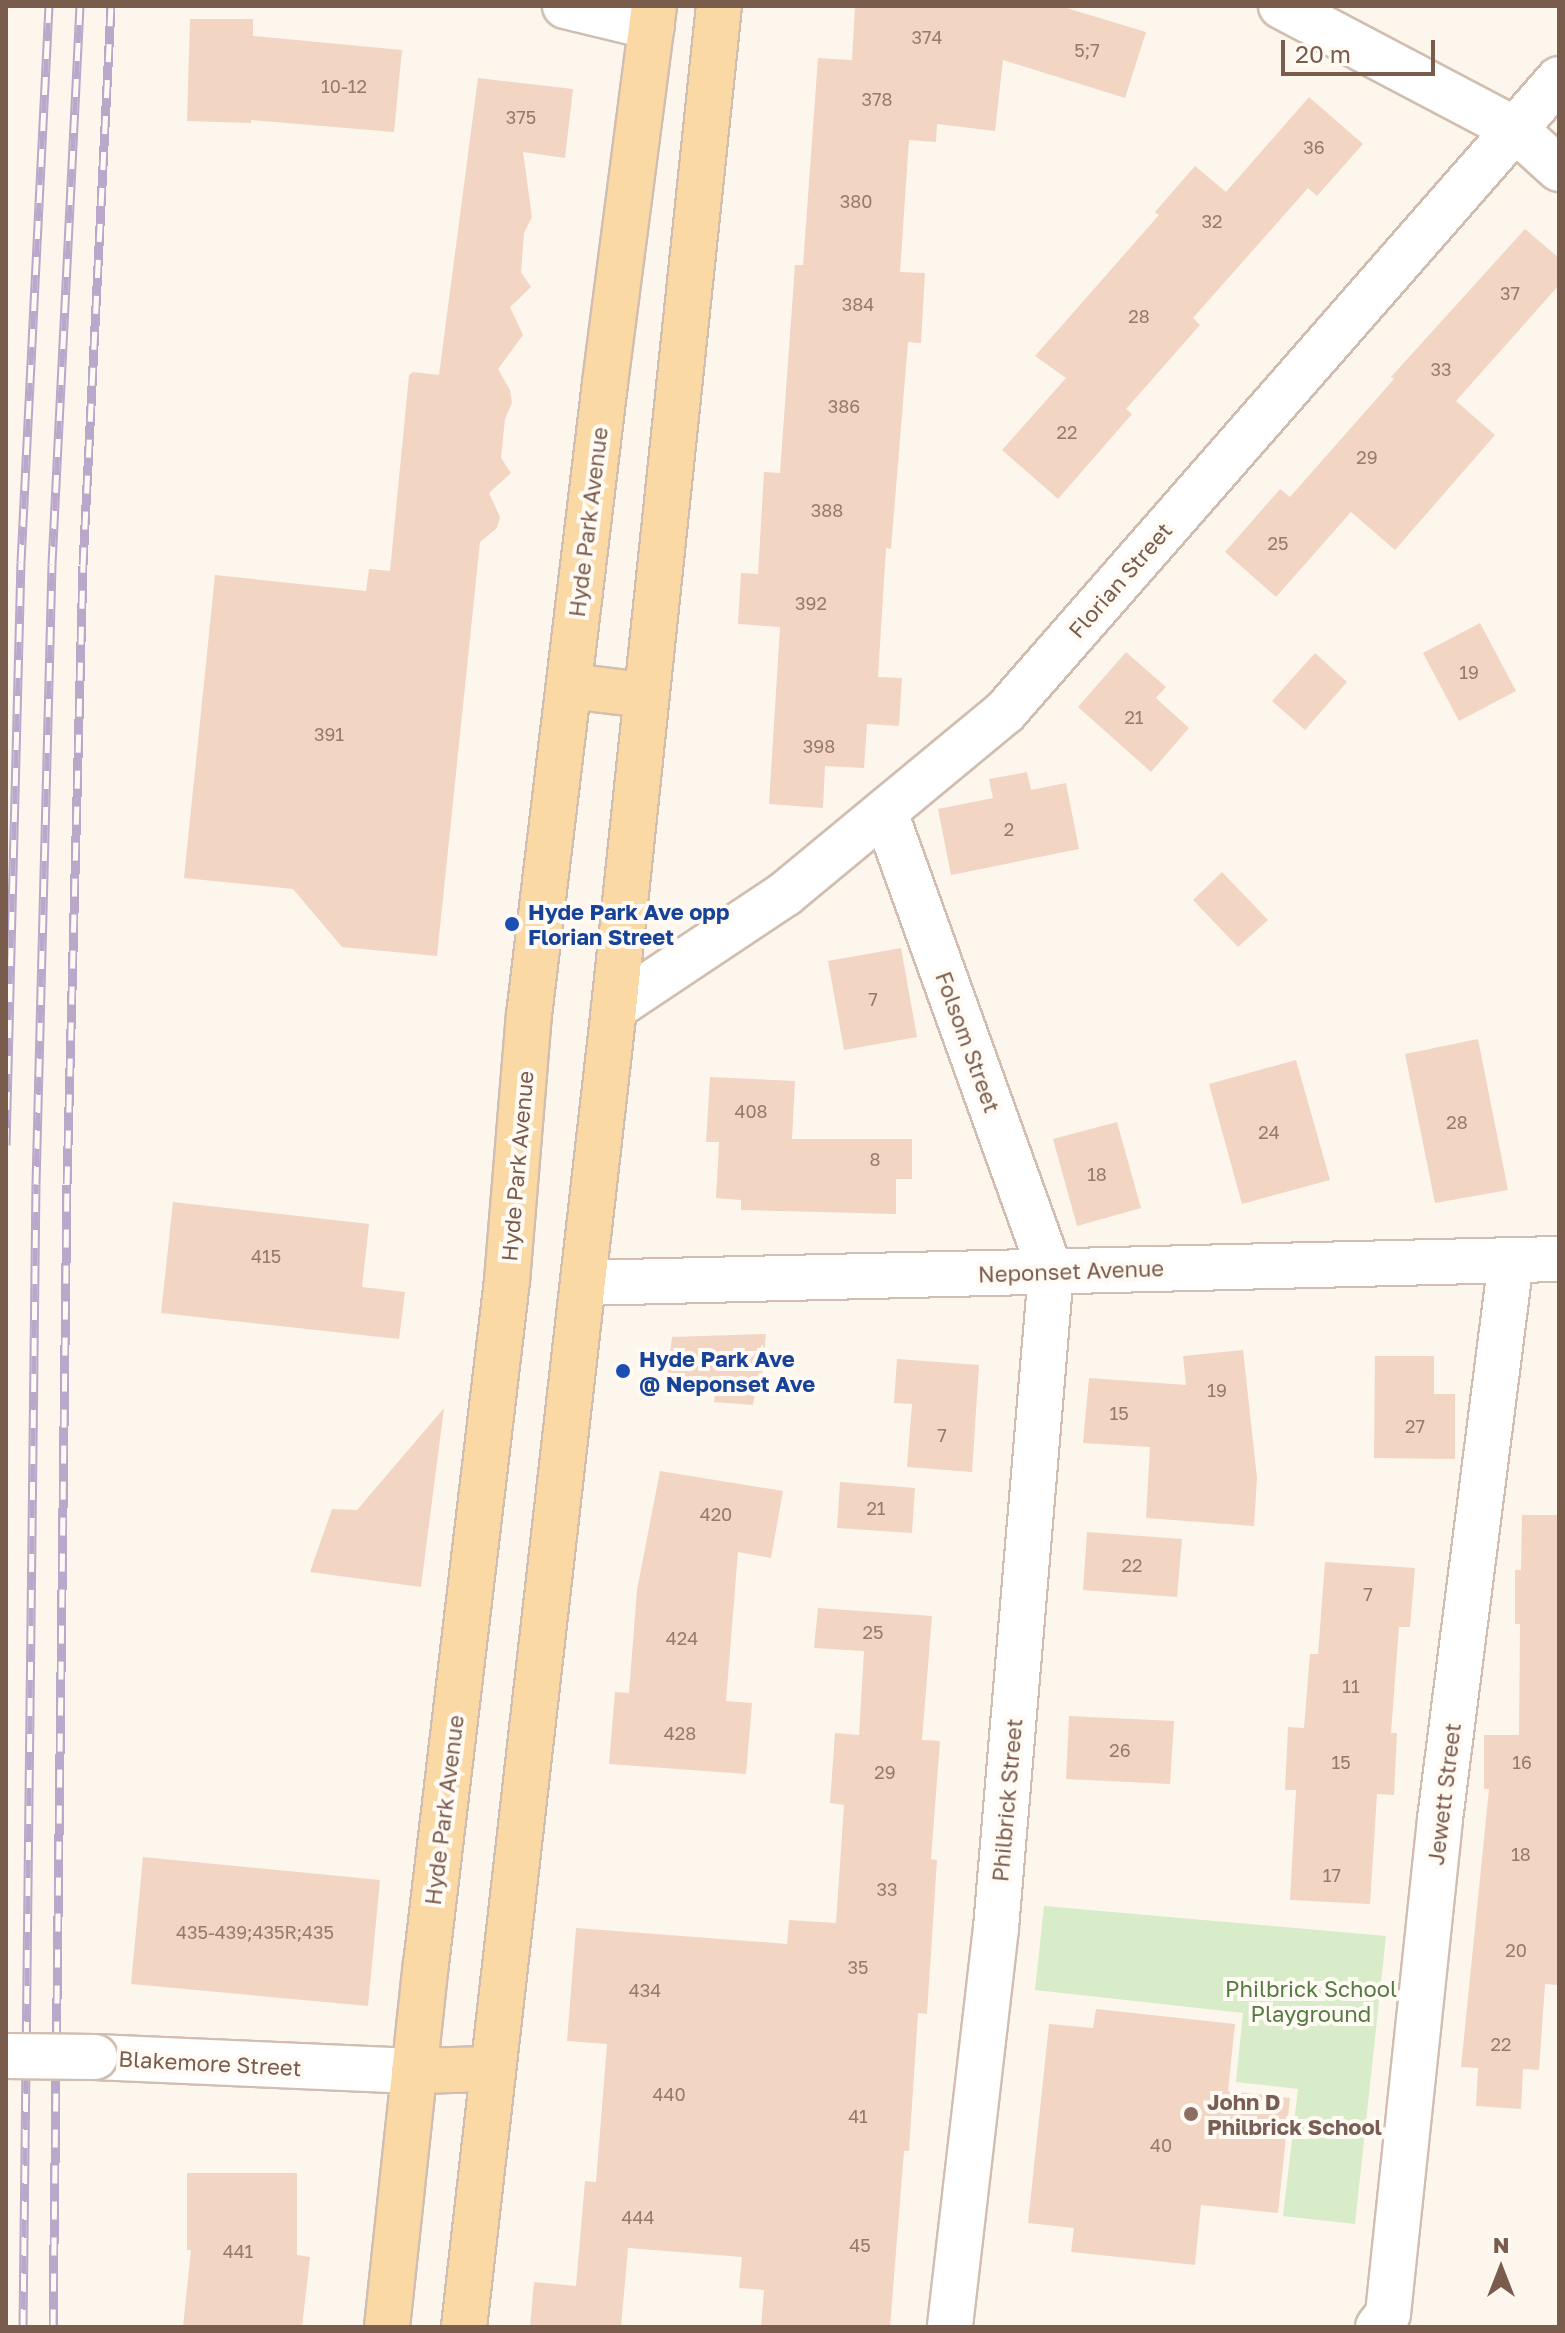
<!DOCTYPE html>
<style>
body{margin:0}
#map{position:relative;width:1565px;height:2333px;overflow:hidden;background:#fdf6ec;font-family:"Golos Text",sans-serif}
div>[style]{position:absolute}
.green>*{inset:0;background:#d8ecc9}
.building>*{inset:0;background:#f3d5c3}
.roads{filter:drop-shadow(2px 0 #d1beb0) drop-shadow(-2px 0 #d1beb0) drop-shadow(0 2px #d1beb0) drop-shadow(0 -2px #d1beb0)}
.minor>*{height:44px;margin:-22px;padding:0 22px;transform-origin:22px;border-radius:22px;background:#fff}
.primary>*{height:44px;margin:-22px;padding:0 22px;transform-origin:22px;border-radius:22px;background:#fbd9a5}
.rail>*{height:9px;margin-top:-4.5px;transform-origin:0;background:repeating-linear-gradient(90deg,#fffaf3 0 18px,#b9a8c9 0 36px);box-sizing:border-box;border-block:2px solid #b9a8c9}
.bridges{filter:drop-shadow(2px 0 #d1beb0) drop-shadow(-2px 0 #d1beb0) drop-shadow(0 2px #d1beb0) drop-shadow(0 -2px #d1beb0)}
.minor-bridge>*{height:44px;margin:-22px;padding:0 22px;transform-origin:22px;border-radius:22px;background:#fff}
.dots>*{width:22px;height:22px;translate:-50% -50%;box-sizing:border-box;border:4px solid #fffaf3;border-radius:50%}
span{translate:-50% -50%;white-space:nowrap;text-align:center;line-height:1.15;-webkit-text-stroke:8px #fffaf3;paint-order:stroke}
.number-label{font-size:18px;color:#987a6a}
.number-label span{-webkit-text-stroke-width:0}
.street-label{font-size:22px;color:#7a5c4d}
.transit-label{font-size:22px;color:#164399;font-weight:700}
.left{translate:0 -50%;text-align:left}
.park-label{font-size:22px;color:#537a41}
.education-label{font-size:22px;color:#785e54;font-weight:700}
.frame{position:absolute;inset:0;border:8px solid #7a5c4d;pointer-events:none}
.north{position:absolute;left:1461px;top:2229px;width:80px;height:80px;-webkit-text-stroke:6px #fffaf3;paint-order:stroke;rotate:0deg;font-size:22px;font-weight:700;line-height:32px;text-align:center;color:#7a5c4d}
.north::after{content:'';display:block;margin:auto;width:28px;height:36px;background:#7a5c4d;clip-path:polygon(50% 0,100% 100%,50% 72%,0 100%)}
.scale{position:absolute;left:1281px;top:40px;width:154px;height:36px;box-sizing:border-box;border:4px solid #7a5c4d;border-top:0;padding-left:10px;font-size:24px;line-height:28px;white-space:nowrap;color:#7a5c4d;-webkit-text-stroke:6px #fffaf3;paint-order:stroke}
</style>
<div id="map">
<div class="green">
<i style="clip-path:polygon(1044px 1906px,1386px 1936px,1355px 2224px,1283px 2216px,1298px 2089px,1236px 2082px,1243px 2013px,1035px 1990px)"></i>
</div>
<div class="building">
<i style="clip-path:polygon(855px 6px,1060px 6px,1146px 32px,1125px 98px,1003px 60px,995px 131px,937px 124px,936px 142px,909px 140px,900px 272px,925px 273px,921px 343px,908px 342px,891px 549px,886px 548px,878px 677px,902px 678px,899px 726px,867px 724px,864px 768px,825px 766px,823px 808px,769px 804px,780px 627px,738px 624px,741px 573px,758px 574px,764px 472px,780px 473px,795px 265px,803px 265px,818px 58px,852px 60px)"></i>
<i style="clip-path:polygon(190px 19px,253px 19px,253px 36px,402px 50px,394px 132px,251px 120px,251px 123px,187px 121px)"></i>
<i style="clip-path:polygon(478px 78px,573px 89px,565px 158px,523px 152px,532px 217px,524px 233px,521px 272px,531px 287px,510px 307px,523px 335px,498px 369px,510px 390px,512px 403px,505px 419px,501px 458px,511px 473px,489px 493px,500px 517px,497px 528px,480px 542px,437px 956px,342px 947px,293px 889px,184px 878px,215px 575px,366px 591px,369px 569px,390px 571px,409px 375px,413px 372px,439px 375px)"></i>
<i style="clip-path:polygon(1309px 97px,1363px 144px,1317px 196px,1308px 188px,1193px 318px,1200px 325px,1126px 409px,1132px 414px,1058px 499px,1002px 450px,1066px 378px,1035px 356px,1159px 215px,1155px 212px,1195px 166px,1226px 192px)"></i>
<i style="clip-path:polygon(1525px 229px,1559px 258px,1559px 285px,1456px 401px,1495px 435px,1395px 550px,1351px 512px,1276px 597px,1225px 552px,1280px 489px,1290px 497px,1394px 379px,1391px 377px)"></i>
<i style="clip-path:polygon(1480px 623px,1516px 691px,1459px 721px,1423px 653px)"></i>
<i style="clip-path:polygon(1126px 652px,1166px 687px,1156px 698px,1189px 728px,1151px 772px,1078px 707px)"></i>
<i style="clip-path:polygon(1315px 653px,1347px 682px,1305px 730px,1272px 701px)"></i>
<i style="clip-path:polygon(1027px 772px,1031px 790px,1066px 783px,1079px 849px,951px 875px,938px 809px,993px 798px,989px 779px)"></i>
<i style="clip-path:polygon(1222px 872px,1268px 920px,1238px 947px,1193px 900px)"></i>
<i style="clip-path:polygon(901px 948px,917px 1037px,844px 1050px,828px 961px)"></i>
<i style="clip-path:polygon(1478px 1039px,1508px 1190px,1435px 1203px,1405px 1054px)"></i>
<i style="clip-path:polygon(1296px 1060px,1330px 1180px,1242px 1204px,1209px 1084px)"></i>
<i style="clip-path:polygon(710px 1077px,795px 1081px,792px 1139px,912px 1139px,912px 1179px,896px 1179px,896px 1214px,741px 1210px,741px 1200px,716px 1198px,719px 1142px,706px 1142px)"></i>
<i style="clip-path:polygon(1117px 1122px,1141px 1208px,1077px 1226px,1053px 1139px)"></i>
<i style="clip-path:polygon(173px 1202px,369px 1224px,362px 1287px,405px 1292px,399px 1339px,161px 1313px)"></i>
<i style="clip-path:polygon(766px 1334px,760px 1395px,755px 1394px,753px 1405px,714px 1402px,715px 1393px,666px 1388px,672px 1337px)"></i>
<i style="clip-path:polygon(1243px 1350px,1257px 1478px,1254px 1526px,1146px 1518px,1150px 1447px,1083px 1443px,1089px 1378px,1186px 1385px,1183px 1356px)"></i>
<i style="clip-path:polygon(1375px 1356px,1434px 1356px,1434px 1394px,1455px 1394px,1455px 1459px,1374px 1458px)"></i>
<i style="clip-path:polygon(897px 1359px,979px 1365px,972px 1472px,907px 1467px,912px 1404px,894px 1403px)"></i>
<i style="clip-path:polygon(444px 1408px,421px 1587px,310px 1572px,332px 1509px,357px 1510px)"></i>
<i style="clip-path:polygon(660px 1471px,783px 1491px,771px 1558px,738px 1552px,726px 1701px,752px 1703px,746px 1774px,609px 1764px,615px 1692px,629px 1693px,637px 1590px)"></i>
<i style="clip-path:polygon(840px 1482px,915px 1488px,912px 1533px,837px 1528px)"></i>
<i style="clip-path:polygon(1522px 1515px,1559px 1515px,1559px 1985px,1545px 1984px,1539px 2070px,1523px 2069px,1521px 2109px,1476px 2106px,1478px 2068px,1461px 2067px,1489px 1789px,1484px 1789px,1484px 1735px,1519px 1735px,1520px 1624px,1515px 1624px,1515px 1570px,1521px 1570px)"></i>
<i style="clip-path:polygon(1087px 1532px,1182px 1539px,1177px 1597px,1083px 1590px)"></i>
<i style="clip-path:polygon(1325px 1562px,1415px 1568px,1410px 1627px,1399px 1627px,1391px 1733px,1397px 1733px,1394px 1795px,1377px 1794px,1370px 1904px,1290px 1900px,1296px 1790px,1285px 1790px,1288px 1727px,1304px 1728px,1310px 1654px,1318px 1654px)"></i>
<i style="clip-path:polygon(818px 1608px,932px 1616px,922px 1740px,940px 1741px,931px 1859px,937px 1860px,927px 2014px,918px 2013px,909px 2151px,904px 2151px,890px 2327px,761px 2327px,764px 2290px,739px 2288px,742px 2257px,628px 2248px,621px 2327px,530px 2327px,534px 2282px,576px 2286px,585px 2181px,596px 2182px,607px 2044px,567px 2041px,576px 1928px,787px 1944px,789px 1920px,836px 1923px,844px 1805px,830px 1803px,835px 1733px,859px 1735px,864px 1651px,814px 1648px)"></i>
<i style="clip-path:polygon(1069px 1716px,1174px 1721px,1170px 1784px,1066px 1779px)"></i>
<i style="clip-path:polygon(143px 1857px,380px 1880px,368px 2006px,131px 1984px)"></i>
<i style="clip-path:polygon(1096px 2009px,1235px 2024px,1228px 2091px,1290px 2098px,1278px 2213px,1201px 2205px,1195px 2265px,1071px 2252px,1074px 2228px,1028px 2223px,1049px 2024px,1093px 2028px)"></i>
<i style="clip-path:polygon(187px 2173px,297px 2173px,297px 2255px,310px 2257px,302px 2327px,183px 2327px,191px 2250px,187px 2250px)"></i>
</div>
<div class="roads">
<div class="minor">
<i style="left:565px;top:6px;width:89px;rotate:13.6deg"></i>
<i style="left:1281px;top:6px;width:266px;rotate:27.8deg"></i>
<i style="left:1516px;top:130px;width:58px;rotate:42.2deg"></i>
<i style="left:885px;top:812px;width:489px;rotate:70.2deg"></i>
<i style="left:1051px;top:1272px;width:658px;rotate:94.79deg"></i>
<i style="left:996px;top:1928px;width:402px;rotate:96.6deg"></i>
<i style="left:614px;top:1008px;width:206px;rotate:-33.7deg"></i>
<i style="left:785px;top:894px;width:286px;rotate:-39.6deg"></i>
<i style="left:1005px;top:712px;width:841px;rotate:-48.81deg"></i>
<i style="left:583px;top:1283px;width:976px;rotate:-1.41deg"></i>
<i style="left:95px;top:2057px;width:319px;rotate:2.5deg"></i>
<i style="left:1378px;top:2327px;width:16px;rotate:-52deg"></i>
<i style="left:1388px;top:2314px;width:498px;rotate:-84deg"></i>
<i style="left:1440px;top:1819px;width:563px;rotate:-82.76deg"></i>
</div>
<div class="primary">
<i style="left:569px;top:686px;width:77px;rotate:6.8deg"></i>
<i style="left:414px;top:2071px;width:77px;rotate:-1.5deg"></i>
<i style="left:387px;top:2327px;width:365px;rotate:-83.9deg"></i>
<i style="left:426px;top:1964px;width:688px;rotate:-83.24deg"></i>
<i style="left:507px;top:1281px;width:267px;rotate:-85.3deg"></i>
<i style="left:529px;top:1015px;width:637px;rotate:-83.14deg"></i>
<i style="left:605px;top:383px;width:380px;rotate:-82.6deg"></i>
<i style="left:464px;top:2327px;width:1328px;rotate:-83.51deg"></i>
<i style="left:614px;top:1008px;width:1007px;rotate:-84.02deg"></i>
</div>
</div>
<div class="rail">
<i style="left:6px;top:1145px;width:583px;rotate:-88.53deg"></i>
<i style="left:21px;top:562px;width:557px;rotate:-87.12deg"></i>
<i style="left:23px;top:2327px;width:1143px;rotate:-89.35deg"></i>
<i style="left:36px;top:1184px;width:620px;rotate:-88.52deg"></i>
<i style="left:52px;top:564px;width:559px;rotate:-87.13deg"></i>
<i style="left:53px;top:2327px;width:1143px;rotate:-89.3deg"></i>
<i style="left:67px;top:1184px;width:619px;rotate:-88.52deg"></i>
<i style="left:83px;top:565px;width:560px;rotate:-87.13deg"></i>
</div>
<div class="bridges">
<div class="minor-bridge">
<i style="left:6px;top:2056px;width:89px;rotate:0.6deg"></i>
</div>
</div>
<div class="dots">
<i style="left:512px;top:924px;background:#1a4fb4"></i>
<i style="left:623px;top:1371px;background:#1a4fb4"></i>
<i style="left:1191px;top:2114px;background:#8d6e63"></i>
</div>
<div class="number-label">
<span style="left:927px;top:37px">374</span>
<span style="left:1087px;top:50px">5;7</span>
<span style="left:344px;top:86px">10-12</span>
<span style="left:877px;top:99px">378</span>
<span style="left:521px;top:117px">375</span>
<span style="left:1314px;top:147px">36</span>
<span style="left:856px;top:201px">380</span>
<span style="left:1212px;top:221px">32</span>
<span style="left:1510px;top:293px">37</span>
<span style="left:858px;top:304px">384</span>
<span style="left:1139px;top:316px">28</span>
<span style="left:1441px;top:369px">33</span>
<span style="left:844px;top:406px">386</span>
<span style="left:1067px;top:432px">22</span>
<span style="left:1367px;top:457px">29</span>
<span style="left:827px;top:510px">388</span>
<span style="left:1278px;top:543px">25</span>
<span style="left:811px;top:603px">392</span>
<span style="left:1469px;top:672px">19</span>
<span style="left:1134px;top:717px">21</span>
<span style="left:329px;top:734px">391</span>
<span style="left:819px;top:746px">398</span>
<span style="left:1009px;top:829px">2</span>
<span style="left:873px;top:999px">7</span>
<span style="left:751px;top:1111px">408</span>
<span style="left:1457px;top:1122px">28</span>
<span style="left:1269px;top:1132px">24</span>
<span style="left:875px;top:1159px">8</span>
<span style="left:1097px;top:1174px">18</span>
<span style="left:266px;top:1256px">415</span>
<span style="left:1217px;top:1390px">19</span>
<span style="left:1119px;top:1413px">15</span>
<span style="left:1415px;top:1426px">27</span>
<span style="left:942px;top:1435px">7</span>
<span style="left:876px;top:1508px">21</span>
<span style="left:716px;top:1514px">420</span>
<span style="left:1132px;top:1565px">22</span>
<span style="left:1368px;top:1594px">7</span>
<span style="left:873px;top:1632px">25</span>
<span style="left:682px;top:1638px">424</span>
<span style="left:1351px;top:1686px">11</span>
<span style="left:680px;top:1733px">428</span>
<span style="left:1120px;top:1750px">26</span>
<span style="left:1341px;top:1762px">15</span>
<span style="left:1522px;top:1762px">16</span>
<span style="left:885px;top:1772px">29</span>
<span style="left:1521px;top:1854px">18</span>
<span style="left:1332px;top:1875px">17</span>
<span style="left:887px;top:1889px">33</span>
<span style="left:255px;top:1932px">435-439;435R;435</span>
<span style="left:1516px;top:1950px">20</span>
<span style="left:858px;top:1967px">35</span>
<span style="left:645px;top:1990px">434</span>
<span style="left:1501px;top:2044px">22</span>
<span style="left:669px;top:2094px">440</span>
<span style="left:858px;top:2116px">41</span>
<span style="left:1161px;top:2145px">40</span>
<span style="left:638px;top:2217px">444</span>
<span style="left:860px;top:2245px">45</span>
<span style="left:238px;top:2251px">441</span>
</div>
<div class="street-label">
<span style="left:588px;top:522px;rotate:-83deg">Hyde Park Avenue</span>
<span style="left:1120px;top:580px;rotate:-49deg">Florian Street</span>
<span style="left:968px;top:1042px;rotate:70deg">Folsom Street</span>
<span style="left:517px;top:1166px;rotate:-85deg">Hyde Park Avenue</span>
<span style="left:1071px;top:1271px;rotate:-2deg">Neponset Avenue</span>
<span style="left:1444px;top:1794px;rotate:-83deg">Jewett Street</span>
<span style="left:1007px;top:1800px;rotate:-85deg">Philbrick Street</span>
<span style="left:444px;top:1810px;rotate:-83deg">Hyde Park Avenue</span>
<span style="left:210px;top:2063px;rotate:3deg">Blakemore Street</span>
</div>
<div class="transit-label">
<span class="left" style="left:528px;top:924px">Hyde Park Ave opp<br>Florian Street</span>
<span class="left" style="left:639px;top:1371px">Hyde Park Ave<br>@ Neponset Ave</span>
</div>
<div class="park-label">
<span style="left:1311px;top:2001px">Philbrick School<br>Playground</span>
</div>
<div class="education-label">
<span class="left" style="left:1207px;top:2114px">John D<br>Philbrick School</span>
</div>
<div class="frame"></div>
<div class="north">N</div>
<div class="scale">20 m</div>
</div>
